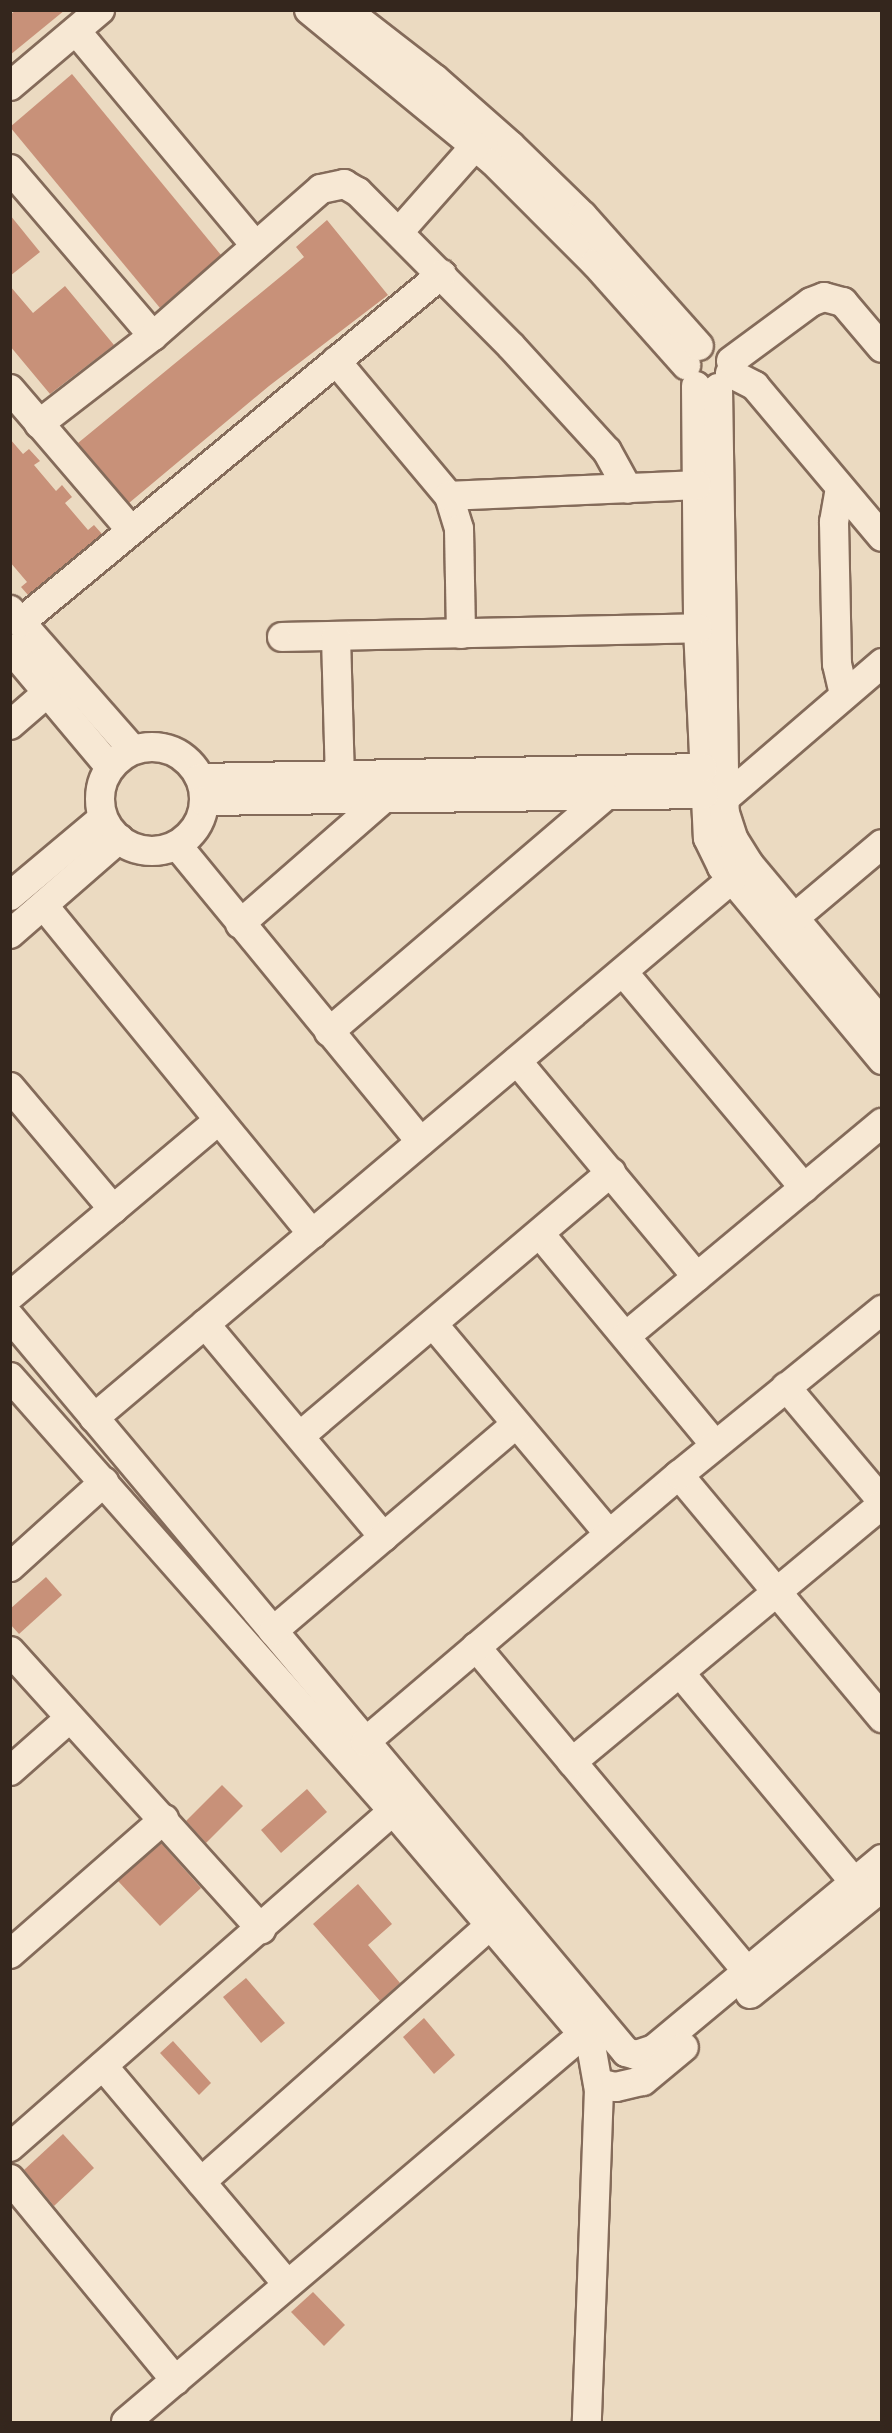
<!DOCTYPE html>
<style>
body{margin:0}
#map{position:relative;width:892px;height:2433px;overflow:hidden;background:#ebdac1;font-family:"Zilla Slab",serif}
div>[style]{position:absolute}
.building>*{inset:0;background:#c89179}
.roads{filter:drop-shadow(2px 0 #846b5a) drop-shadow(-2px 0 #846b5a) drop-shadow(0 2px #846b5a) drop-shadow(0 -2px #846b5a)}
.minor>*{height:28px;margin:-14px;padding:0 14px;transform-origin:14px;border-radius:14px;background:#f7e8d4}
.minor>.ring{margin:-14px;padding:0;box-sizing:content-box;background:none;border:28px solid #f7e8d4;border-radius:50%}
span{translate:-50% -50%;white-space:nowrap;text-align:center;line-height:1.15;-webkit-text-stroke:5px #f3e5d0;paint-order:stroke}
.frame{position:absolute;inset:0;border:12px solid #34261d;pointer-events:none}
</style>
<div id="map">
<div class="building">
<i style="clip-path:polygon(16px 10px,65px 10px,10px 55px,10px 15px)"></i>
<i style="clip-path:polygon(72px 74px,221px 255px,160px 308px,10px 127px)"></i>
<i style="clip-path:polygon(10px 215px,40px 252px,10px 276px)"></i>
<i style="clip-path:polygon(327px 220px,388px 295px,269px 386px,129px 503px,78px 443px,285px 273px,304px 257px,296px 247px)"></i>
<i style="clip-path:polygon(10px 286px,33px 313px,65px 286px,114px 345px,50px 394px,10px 346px)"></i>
<i style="clip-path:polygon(10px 439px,23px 454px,29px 449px,40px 461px,34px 465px,56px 491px,62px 485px,72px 497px,65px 503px,88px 530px,94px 525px,102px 534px,28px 595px,21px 587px,27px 582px,10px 562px)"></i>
<i style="clip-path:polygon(46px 1577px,62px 1595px,19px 1634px,10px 1624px,10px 1609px)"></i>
<i style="clip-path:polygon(222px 1785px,243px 1806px,206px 1843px,186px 1821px)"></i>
<i style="clip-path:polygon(307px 1789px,327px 1812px,281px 1853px,261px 1830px)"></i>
<i style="clip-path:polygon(161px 1843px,201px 1888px,160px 1926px,118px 1881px)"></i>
<i style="clip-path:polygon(358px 1884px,392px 1924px,368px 1945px,400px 1983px,380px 2001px,313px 1924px)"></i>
<i style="clip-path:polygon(246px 1978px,285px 2023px,261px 2043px,223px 1997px)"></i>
<i style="clip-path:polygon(424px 2018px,455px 2055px,434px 2074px,403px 2037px)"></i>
<i style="clip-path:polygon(173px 2041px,211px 2083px,199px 2095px,160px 2053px)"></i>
<i style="clip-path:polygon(63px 2134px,94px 2168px,54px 2206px,24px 2170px)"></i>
<i style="clip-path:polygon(313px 2292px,345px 2325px,324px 2346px,291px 2312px)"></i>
</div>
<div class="roads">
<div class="minor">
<i style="left:309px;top:10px;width:239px;rotate:39.4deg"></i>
<i style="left:494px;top:162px;width:143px;rotate:45deg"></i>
<i style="left:595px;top:263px;width:137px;rotate:48.3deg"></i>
<i style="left:346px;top:10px;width:113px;rotate:37.8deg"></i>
<i style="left:435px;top:79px;width:101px;rotate:41.4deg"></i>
<i style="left:511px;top:146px;width:100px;rotate:44.2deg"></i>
<i style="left:583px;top:216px;width:174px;rotate:48.3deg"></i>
<i style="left:76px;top:31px;width:280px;rotate:50.1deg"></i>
<i style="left:10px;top:86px;width:118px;rotate:-40.2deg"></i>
<i style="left:10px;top:169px;width:220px;rotate:49.4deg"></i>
<i style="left:399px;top:232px;width:115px;rotate:-48.5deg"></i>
<i style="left:336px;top:361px;width:176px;rotate:50.1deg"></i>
<i style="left:449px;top:496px;width:34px;rotate:73deg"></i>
<i style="left:459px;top:529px;width:105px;rotate:88.9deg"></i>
<i style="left:731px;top:361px;width:99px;rotate:-36.4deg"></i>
<i style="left:811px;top:302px;width:14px;rotate:-21deg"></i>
<i style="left:824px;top:297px;width:20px;rotate:15deg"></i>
<i style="left:843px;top:302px;width:60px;rotate:49.7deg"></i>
<i style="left:730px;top:373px;width:28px;rotate:27deg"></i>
<i style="left:755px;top:386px;width:197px;rotate:49.9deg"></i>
<i style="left:696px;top:386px;width:242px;rotate:89.5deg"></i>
<i style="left:698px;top:628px;width:210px;rotate:87.3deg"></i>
<i style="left:708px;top:838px;width:32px;rotate:64deg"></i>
<i style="left:722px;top:867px;width:251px;rotate:50.3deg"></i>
<i style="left:718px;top:388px;width:425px;rotate:89.1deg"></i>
<i style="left:725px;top:813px;width:28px;rotate:72deg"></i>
<i style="left:734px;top:840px;width:28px;rotate:58deg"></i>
<i style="left:749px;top:864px;width:207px;rotate:50.1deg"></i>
<i style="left:10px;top:389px;width:186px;rotate:49.4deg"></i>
<i style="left:39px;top:424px;width:144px;rotate:-37.7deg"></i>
<i style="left:153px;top:336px;width:223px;rotate:-41.2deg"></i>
<i style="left:321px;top:189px;width:24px;rotate:-12deg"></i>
<i style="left:344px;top:184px;width:16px;rotate:30deg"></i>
<i style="left:358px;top:192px;width:217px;rotate:45.2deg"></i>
<i style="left:511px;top:346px;width:142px;rotate:47.6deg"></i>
<i style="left:607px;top:451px;width:43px;rotate:61.1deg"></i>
<i style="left:840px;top:488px;width:35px;rotate:100deg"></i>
<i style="left:834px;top:522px;width:142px;rotate:88.8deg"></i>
<i style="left:837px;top:664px;width:32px;rotate:77deg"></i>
<i style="left:449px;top:496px;width:248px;rotate:-2.5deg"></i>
<i style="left:10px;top:610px;width:186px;rotate:48.7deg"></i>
<i style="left:21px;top:622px;width:546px;rotate:-39.58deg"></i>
<i style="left:282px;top:637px;width:416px;rotate:-1.2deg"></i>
<i style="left:336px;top:637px;width:141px;rotate:88.4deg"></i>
<i style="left:10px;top:648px;width:155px;rotate:50deg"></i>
<i style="left:10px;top:725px;width:49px;rotate:-40.9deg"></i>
<i class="ring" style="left:100px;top:747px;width:76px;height:76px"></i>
<i style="left:200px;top:778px;width:503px;rotate:-1.14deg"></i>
<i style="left:723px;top:800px;width:210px;rotate:-40.7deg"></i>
<i style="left:204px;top:801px;width:500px;rotate:-0.8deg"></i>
<i style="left:177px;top:845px;width:384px;rotate:50.6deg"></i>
<i style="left:10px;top:896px;width:121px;rotate:-40deg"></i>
<i style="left:44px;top:906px;width:424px;rotate:50.7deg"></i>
<i style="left:793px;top:919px;width:116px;rotate:-40.1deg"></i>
<i style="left:240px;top:924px;width:187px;rotate:-41.1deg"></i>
<i style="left:10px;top:934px;width:145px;rotate:-41.1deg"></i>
<i style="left:623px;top:972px;width:282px;rotate:50deg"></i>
<i style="left:329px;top:1032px;width:363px;rotate:-40.5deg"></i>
<i style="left:517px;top:1061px;width:281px;rotate:50.2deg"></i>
<i style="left:10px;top:1087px;width:160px;rotate:49.8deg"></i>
<i style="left:540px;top:1234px;width:274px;rotate:50.3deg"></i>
<i style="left:10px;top:1296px;width:273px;rotate:-40.1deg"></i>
<i style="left:10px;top:1317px;width:959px;rotate:50.03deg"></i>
<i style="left:626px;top:2052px;width:10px;rotate:17deg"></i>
<i style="left:636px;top:2055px;width:19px;rotate:-18deg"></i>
<i style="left:654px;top:2049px;width:297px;rotate:-39.8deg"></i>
<i style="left:205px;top:1324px;width:278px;rotate:50deg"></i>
<i style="left:433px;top:1324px;width:274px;rotate:50deg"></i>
<i style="left:626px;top:1336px;width:333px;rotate:-39.8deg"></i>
<i style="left:10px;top:1377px;width:579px;rotate:48.57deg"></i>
<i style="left:393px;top:1811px;width:293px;rotate:49.6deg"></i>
<i style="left:583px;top:2034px;width:19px;rotate:62deg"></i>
<i style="left:592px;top:2051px;width:39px;rotate:80deg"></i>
<i style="left:599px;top:2089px;width:333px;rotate:92.1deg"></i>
<i style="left:786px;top:1387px;width:149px;rotate:49.9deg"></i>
<i style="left:94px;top:1418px;width:835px;rotate:-40.19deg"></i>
<i style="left:300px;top:1436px;width:408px;rotate:-40.3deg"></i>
<i style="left:679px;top:1475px;width:317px;rotate:50.1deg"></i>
<i style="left:10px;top:1567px;width:127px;rotate:-42.1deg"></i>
<i style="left:273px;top:1631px;width:319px;rotate:-40.4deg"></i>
<i style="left:476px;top:1647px;width:422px;rotate:50.1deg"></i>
<i style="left:10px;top:1651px;width:375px;rotate:47.9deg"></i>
<i style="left:681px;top:1674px;width:271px;rotate:50.2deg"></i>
<i style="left:365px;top:1742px;width:412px;rotate:-40.4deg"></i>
<i style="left:679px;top:1475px;width:262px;rotate:-39.1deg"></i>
<i style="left:572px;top:1762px;width:403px;rotate:-39.7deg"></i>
<i style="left:10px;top:1771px;width:80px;rotate:-41.5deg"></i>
<i style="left:10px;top:1954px;width:205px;rotate:-41.2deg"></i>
<i style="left:750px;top:1994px;width:170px;rotate:-39deg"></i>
<i style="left:103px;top:2066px;width:285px;rotate:49.8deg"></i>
<i style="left:598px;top:2083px;width:18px;rotate:13deg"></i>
<i style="left:616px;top:2087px;width:28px;rotate:-13deg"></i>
<i style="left:643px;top:2081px;width:53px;rotate:-39.7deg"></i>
<i style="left:10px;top:2147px;width:509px;rotate:-41.26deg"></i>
<i style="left:10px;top:2179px;width:261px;rotate:50.6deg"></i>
<i style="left:201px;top:2182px;width:385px;rotate:-41.6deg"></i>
<i style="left:126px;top:2422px;width:599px;rotate:-40.33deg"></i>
</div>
</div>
<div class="frame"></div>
</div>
